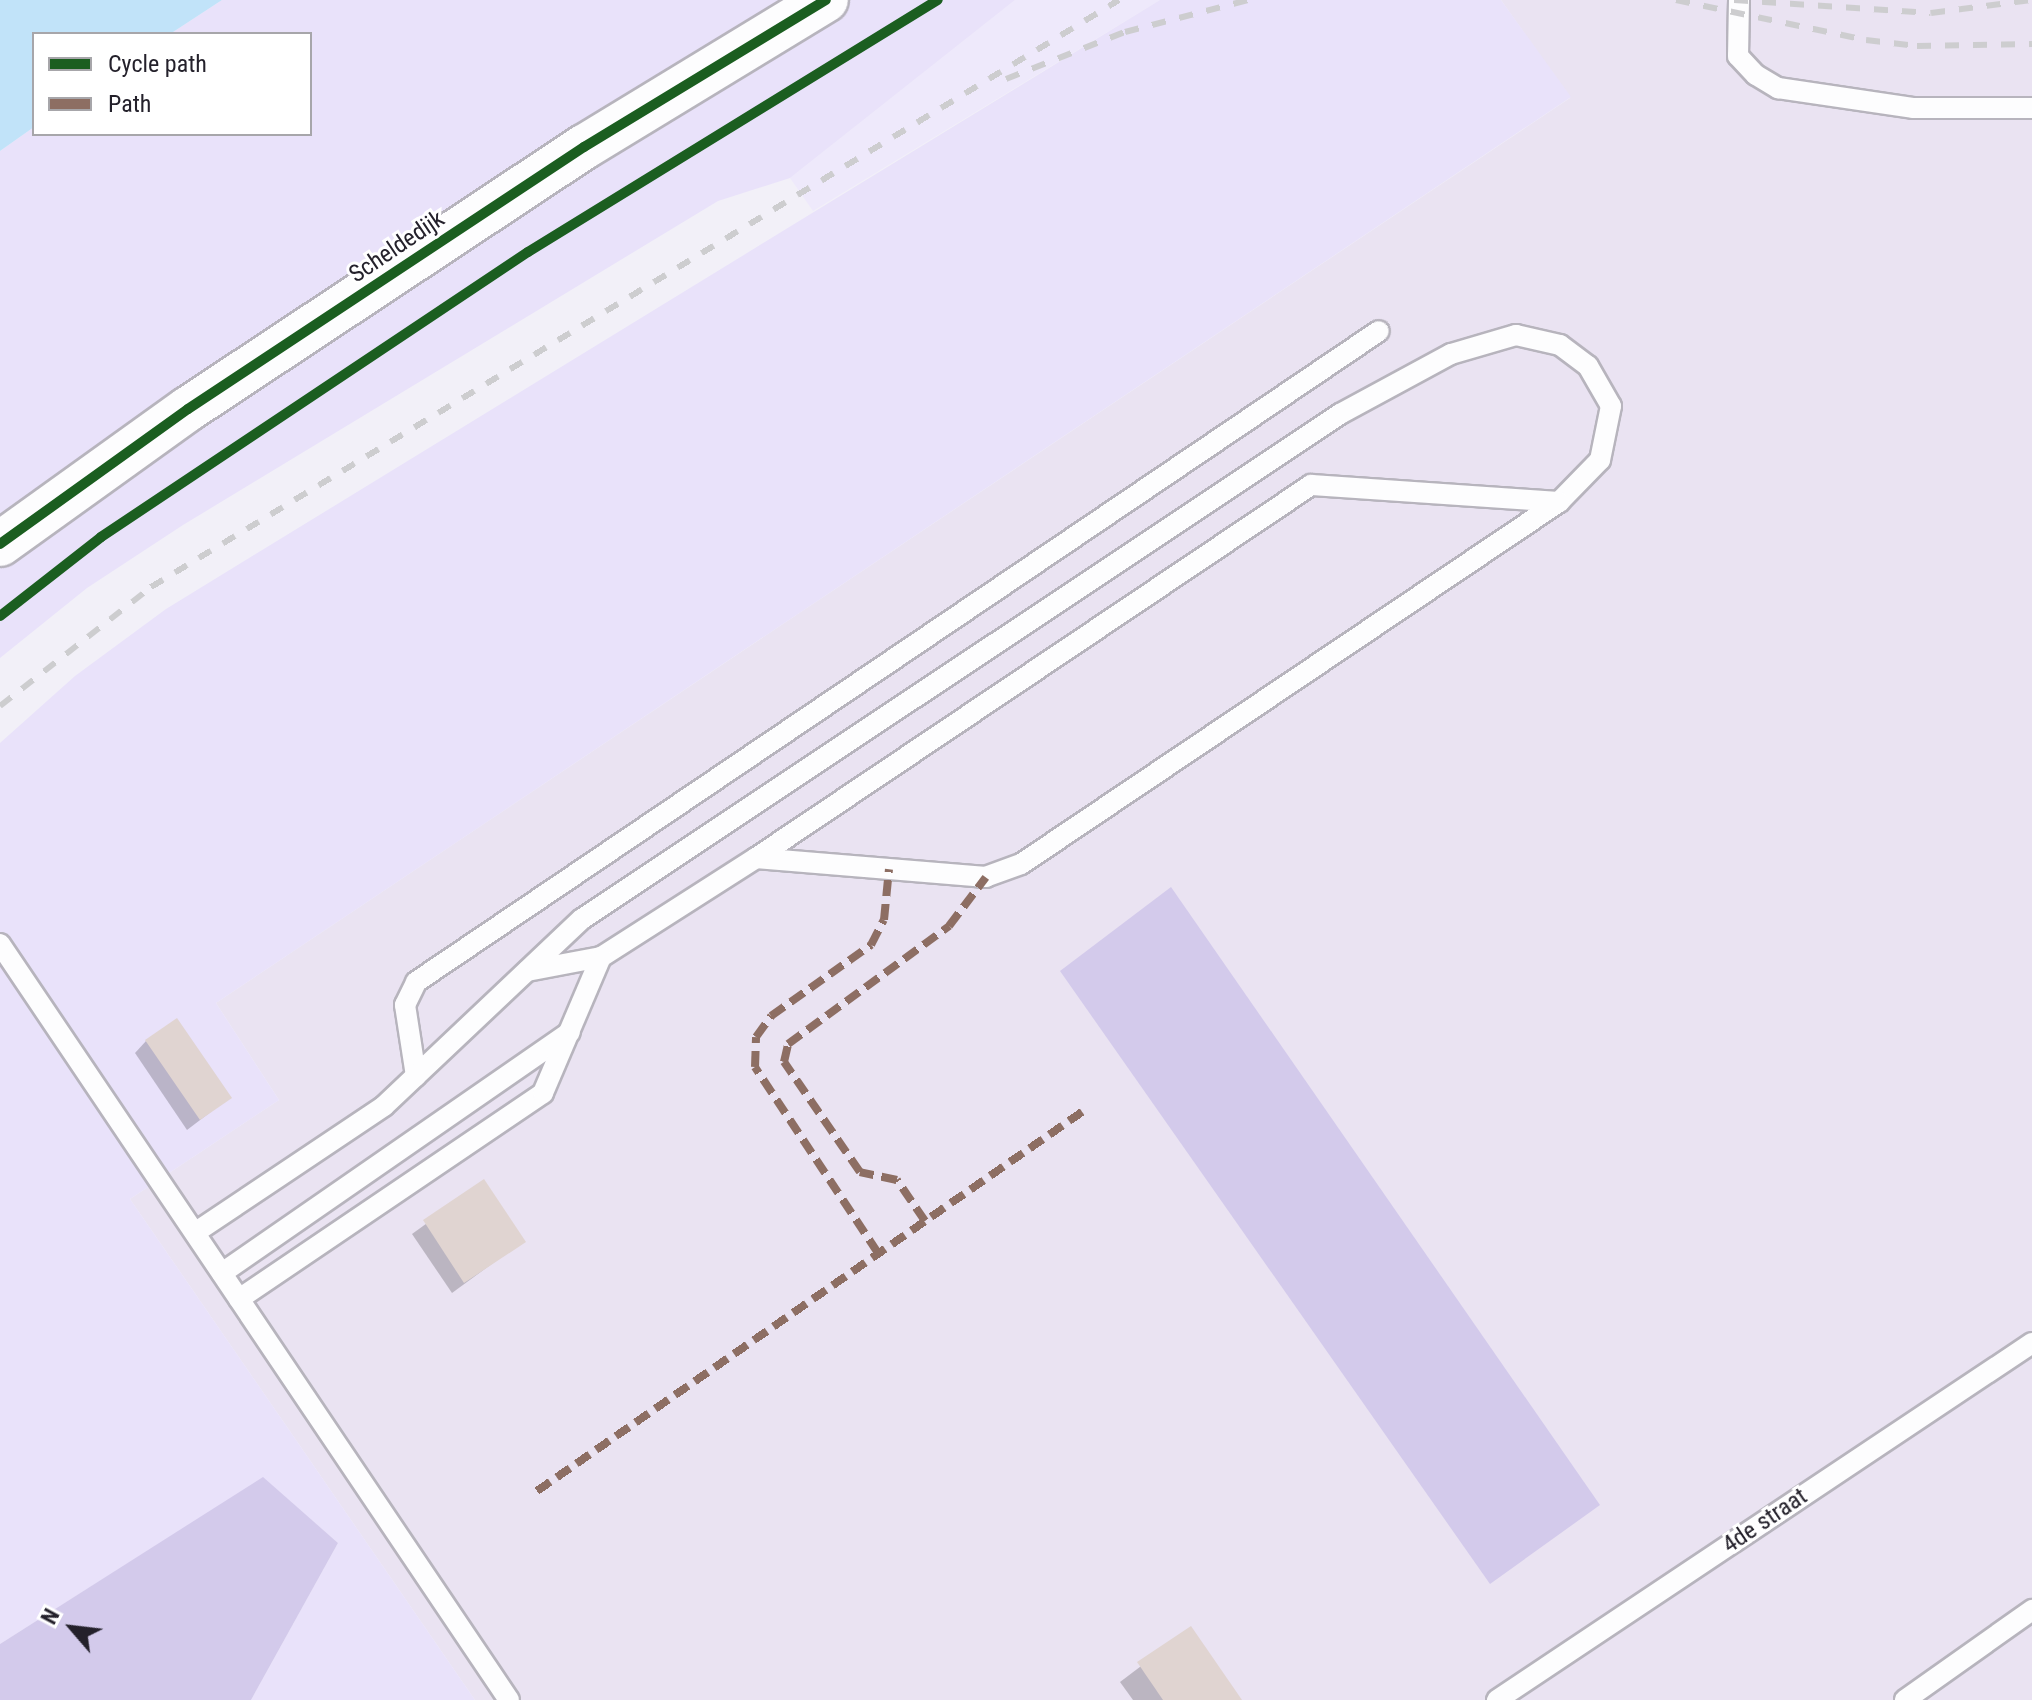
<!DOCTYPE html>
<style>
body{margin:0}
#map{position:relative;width:2032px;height:1700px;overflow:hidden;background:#f2f0f8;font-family:"Roboto Condensed",sans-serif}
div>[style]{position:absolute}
.built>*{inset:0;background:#eee9fb}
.industrial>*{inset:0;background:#eae3f2}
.green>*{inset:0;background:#e9e2fa}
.forest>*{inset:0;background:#d3caeb}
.water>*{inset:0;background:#c1e3f9}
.shadow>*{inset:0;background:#0003}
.building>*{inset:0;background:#e0d4d1}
.roads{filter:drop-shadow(2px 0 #b7b4bd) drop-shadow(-2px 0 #b7b4bd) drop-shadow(0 2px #b7b4bd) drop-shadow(0 -2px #b7b4bd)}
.service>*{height:20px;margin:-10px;padding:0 10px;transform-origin:10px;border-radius:10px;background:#fdfdfe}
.tertiary>*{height:44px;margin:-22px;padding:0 22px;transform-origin:22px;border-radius:22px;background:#fdfdfe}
.rail>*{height:6px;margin-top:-3px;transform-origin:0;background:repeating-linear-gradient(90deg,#cdcdcf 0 14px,transparent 0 28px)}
.quiet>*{height:8px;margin-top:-4px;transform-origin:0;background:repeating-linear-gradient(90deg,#8d6e63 0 16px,transparent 0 24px)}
.cycleway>*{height:10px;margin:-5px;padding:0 5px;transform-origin:5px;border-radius:5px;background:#1b5e20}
span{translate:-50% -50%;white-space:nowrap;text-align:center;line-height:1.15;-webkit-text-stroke:6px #fff;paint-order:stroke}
.street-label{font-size:24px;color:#24212b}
.legend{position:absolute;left:32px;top:32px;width:280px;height:104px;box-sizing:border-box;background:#fff;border:2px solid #a7a6aa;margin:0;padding:10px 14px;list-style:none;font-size:24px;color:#24212b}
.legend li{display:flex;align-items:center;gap:16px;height:40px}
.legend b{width:40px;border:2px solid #a7a6aa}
.north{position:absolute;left:32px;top:1588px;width:80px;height:80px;-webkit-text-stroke:6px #fff;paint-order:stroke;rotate:298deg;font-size:22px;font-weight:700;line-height:32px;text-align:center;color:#24212b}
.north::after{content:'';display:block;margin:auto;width:28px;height:36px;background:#24212b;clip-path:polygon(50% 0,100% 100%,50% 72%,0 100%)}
</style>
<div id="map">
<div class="built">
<i style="clip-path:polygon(1015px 0,1160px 0,813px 211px,790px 178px)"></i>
</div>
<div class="industrial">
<i style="clip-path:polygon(1501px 0,2032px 0,2032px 1700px,475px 1700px,130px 1199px,279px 1100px,216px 1003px,1570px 98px)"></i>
</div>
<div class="green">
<i style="clip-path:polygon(222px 0,1015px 0,790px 178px,718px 201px,183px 525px,87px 588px,0 658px,0 151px,34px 127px,34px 134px,310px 134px,310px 34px,170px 34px)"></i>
<i style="clip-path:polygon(1160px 0,1501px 0,1571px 97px,216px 1003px,279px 1100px,130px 1199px,475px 1700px,251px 1700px,338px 1543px,263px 1478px,0 1644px,0 743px,75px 676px,166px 609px)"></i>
</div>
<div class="forest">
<i style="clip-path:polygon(1171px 887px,1600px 1505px,1490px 1584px,1060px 971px)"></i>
<i style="clip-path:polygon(263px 1477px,338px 1543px,251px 1700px,0 1700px,0 1644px)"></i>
</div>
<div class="water">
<i style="clip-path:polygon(0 0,222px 0,170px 34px,34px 34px,34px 127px,0 151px)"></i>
</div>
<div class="shadow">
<i style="clip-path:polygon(146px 1041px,229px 1098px,187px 1130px,135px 1053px)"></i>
<i style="clip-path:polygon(484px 1182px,523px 1241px,452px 1293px,412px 1234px)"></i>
<i style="clip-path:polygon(1190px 1629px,1239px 1700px,1133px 1700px,1120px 1682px)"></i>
</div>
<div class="building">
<i style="clip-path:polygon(177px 1018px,232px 1098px,200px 1120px,145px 1040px)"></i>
<i style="clip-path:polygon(484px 1179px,526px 1242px,464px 1283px,423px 1220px)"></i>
<i style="clip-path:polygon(1191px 1626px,1242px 1700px,1163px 1700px,1137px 1662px)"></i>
</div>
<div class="roads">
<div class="service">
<i style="left:1739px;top:0;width:56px;rotate:91deg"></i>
<i style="left:1738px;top:56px;width:26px;rotate:47deg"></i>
<i style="left:1756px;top:75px;width:26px;rotate:31deg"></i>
<i style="left:1778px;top:88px;width:136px;rotate:8.4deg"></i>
<i style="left:1913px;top:108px;width:119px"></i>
<i style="left:756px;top:858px;width:669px;rotate:-33.9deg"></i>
<i style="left:1311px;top:485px;width:249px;rotate:3.9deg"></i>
<i style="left:0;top:944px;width:911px;rotate:56.05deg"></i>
<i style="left:416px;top:1076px;width:72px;rotate:-98.8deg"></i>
<i style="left:405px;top:1005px;width:25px;rotate:-64deg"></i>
<i style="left:416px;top:982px;width:1162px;rotate:-34.06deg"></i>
<i style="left:196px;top:1232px;width:226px;rotate:-33.8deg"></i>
<i style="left:384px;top:1106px;width:272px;rotate:-43.4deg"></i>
<i style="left:582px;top:919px;width:911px;rotate:-33.67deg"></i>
<i style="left:1340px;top:414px;width:126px;rotate:-28.4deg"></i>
<i style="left:1451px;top:354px;width:68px;rotate:-16.3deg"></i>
<i style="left:1516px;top:335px;width:45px;rotate:12.8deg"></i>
<i style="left:1560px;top:345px;width:35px;rotate:37deg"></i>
<i style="left:1588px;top:366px;width:46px;rotate:60.1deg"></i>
<i style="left:1611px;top:406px;width:55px;rotate:101.5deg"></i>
<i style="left:1600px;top:460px;width:59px;rotate:134.3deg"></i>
<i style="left:1559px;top:502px;width:648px;rotate:146.06deg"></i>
<i style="left:1021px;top:864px;width:37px;rotate:160deg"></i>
<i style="left:986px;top:877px;width:231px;rotate:-175.3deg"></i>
<i style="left:756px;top:858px;width:184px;rotate:147.4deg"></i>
<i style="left:601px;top:957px;width:75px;rotate:169.3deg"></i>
<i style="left:222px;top:1273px;width:423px;rotate:-34.7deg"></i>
<i style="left:239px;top:1299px;width:367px;rotate:-34.1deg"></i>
<i style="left:543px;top:1093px;width:148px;rotate:-66.9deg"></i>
<i style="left:1497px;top:1700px;width:643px;rotate:-33.71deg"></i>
<i style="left:1905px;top:1700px;width:156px;rotate:-35.3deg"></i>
</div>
<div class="tertiary">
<i style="left:0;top:544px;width:231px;rotate:-35.7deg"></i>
<i style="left:188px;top:409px;width:475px;rotate:-33.5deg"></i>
<i style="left:584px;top:147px;width:283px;rotate:-31.3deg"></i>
</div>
</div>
<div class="rail">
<i style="left:1676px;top:0;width:194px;rotate:11.9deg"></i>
<i style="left:1866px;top:40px;width:51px;rotate:6.7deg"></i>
<i style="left:1917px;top:46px;width:115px;rotate:-1deg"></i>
<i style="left:1734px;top:0;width:197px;rotate:3.8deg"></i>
<i style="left:1931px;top:13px;width:101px;rotate:-7.4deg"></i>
<i style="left:1006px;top:79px;width:128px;rotate:-21.6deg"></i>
<i style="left:1125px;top:32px;width:127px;rotate:-14.6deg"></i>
<i style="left:0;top:706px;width:192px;rotate:-38.2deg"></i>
<i style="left:151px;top:587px;width:1132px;rotate:-31.23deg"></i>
</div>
<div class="quiet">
<i style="left:925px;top:1221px;width:50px;rotate:-124.3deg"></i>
<i style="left:897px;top:1180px;width:38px;rotate:-168deg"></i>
<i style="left:860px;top:1172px;width:134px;rotate:-124.6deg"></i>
<i style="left:784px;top:1062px;width:18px;rotate:-77deg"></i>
<i style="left:788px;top:1044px;width:200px;rotate:-36.2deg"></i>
<i style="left:949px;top:926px;width:61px;rotate:-52.9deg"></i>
<i style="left:878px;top:1253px;width:223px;rotate:-123.5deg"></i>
<i style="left:755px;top:1067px;width:30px;rotate:-88deg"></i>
<i style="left:756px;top:1037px;width:26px;rotate:-54deg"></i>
<i style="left:771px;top:1016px;width:123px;rotate:-35.4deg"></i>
<i style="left:871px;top:945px;width:28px;rotate:-63deg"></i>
<i style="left:884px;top:920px;width:51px;rotate:-84.4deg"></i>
<i style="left:537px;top:1491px;width:672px;rotate:-34.82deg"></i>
</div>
<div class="cycleway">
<i style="left:0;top:544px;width:231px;rotate:-35.7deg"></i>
<i style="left:188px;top:409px;width:475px;rotate:-33.5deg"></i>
<i style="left:584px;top:147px;width:283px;rotate:-31.3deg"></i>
<i style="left:0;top:616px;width:128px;rotate:-38deg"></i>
<i style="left:101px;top:537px;width:513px;rotate:-33.72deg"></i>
<i style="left:528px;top:252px;width:481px;rotate:-31.6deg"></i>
</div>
<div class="street-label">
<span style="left:397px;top:247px;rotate:-34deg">Scheldedijk</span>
<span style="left:1765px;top:1521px;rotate:-34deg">4de straat</span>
</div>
<ul class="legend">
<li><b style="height:10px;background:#1b5e20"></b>Cycle path</li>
<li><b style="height:10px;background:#8d6e63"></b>Path</li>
</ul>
<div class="north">N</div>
</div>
